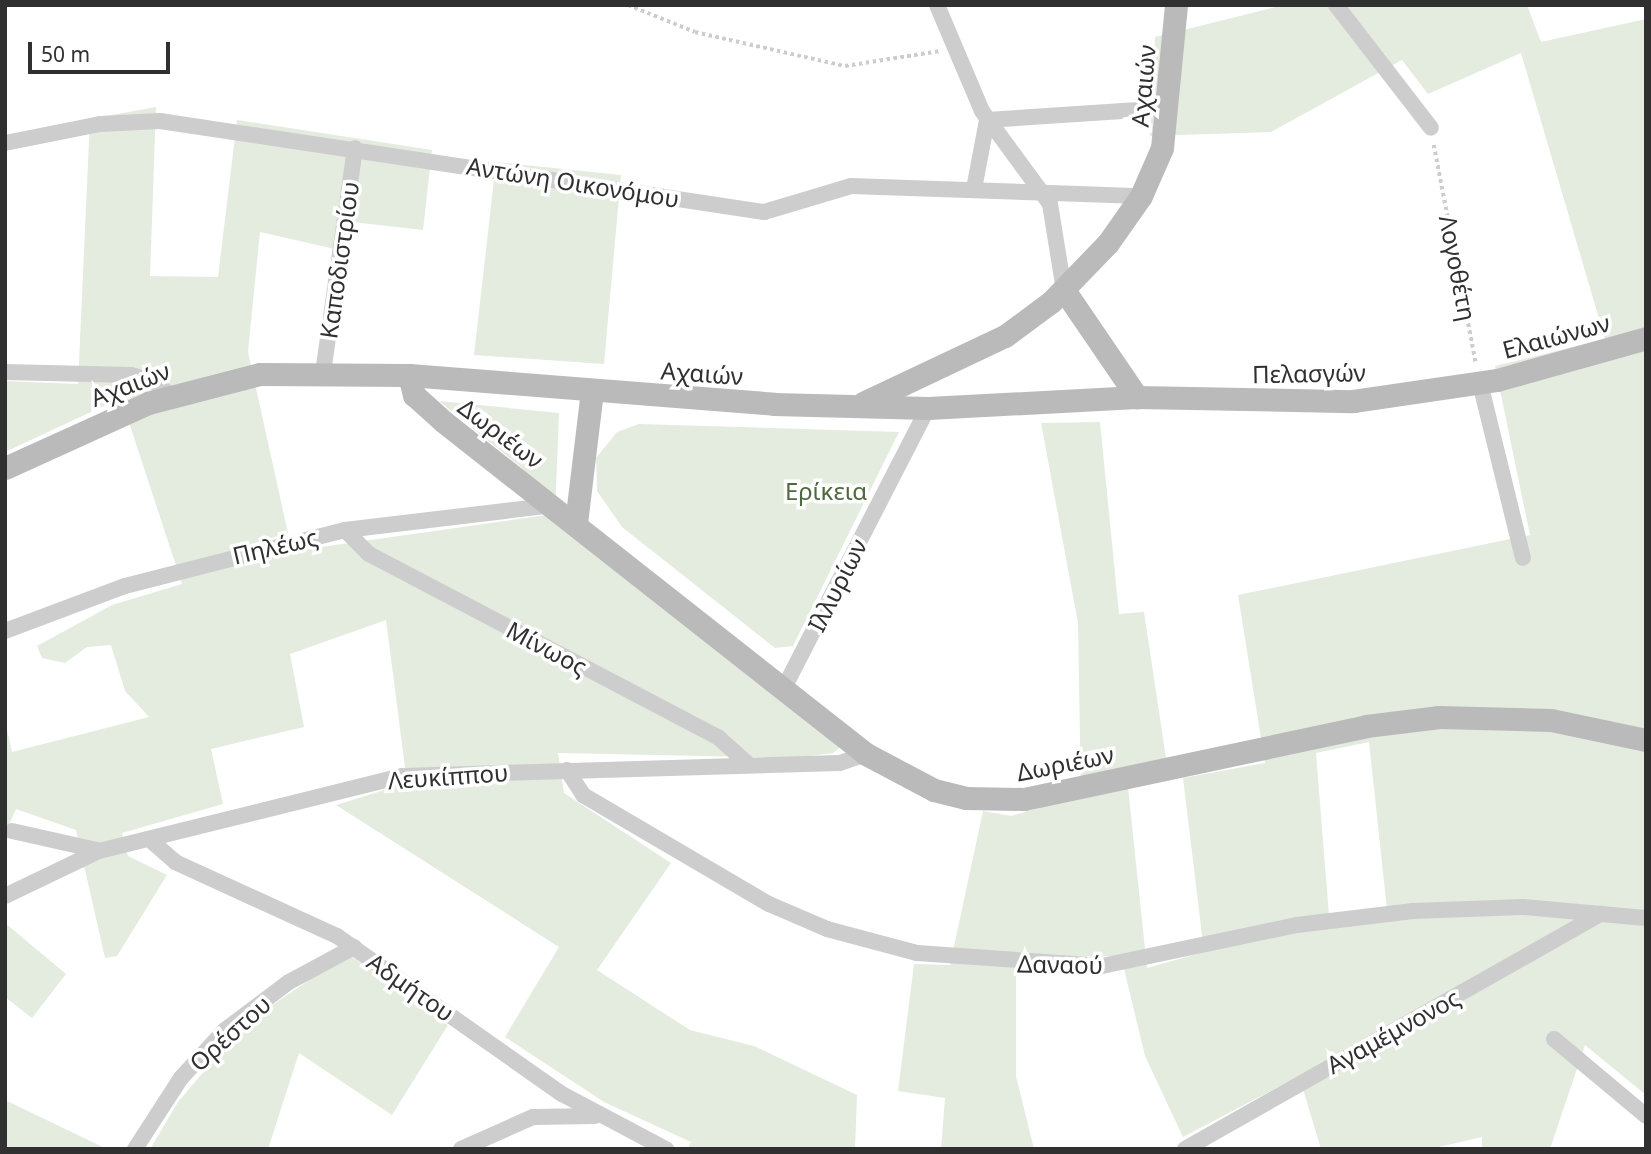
<!DOCTYPE html>
<meta charset="utf-8">
<style>
body{margin:0}
#map{position:relative;width:1651px;height:1154px;overflow:hidden;background:#fff;font-family:"Noto Sans",sans-serif}
div>[style]{position:absolute}
.green>*{inset:0;background:#e4ecdf}
.path>*{height:3.5px;margin-top:-1.75px;transform-origin:0;background:repeating-linear-gradient(90deg,#cdcdcd 0 3.5px,transparent 0 7px)}
.street>*{height:16px;margin:-8px;padding:0 8px;transform-origin:8px;border-radius:8px;background:#cdcdcd}
.secondary>*{height:23px;margin:-11.5px;padding:0 11.5px;transform-origin:11.5px;border-radius:11.5px;background:#bababa}
span{translate:-50% -50%;white-space:nowrap;text-align:center;line-height:1.15;-webkit-text-stroke:7px #fff;paint-order:stroke}
.street-label{font-size:24px;color:#303030}
.park-label{font-size:24px;color:#4e693f}
.frame{position:absolute;inset:0;border:7px solid #303030;pointer-events:none}
.scale{position:absolute;left:28px;top:42px;width:142px;height:32px;box-sizing:border-box;border:4px solid #303030;border-top:0;padding-left:9px;font-size:21px;line-height:24px;white-space:nowrap;color:#303030;-webkit-text-stroke:5px #fff;paint-order:stroke}
</style>
<div id="map">
<div class="green">
<i style="clip-path:polygon(evenodd,1284px 5px,1527px 5px,1541px 42px,1646px 19px,1646px 1095px,1585px 1045px,1550px 1149px,1482px 1149px,1482px 1137px,1430px 1149px,1321px 1149px,1299px 1076px,1183px 1137px,1145px 1056px,1121px 956px,1016px 958px,1016px 1076px,1034px 1149px,941px 1149px,945px 1098px,898px 1091px,914px 964px,950px 965px,983px 811px,1011px 816px,1081px 796px,1078px 623px,1041px 423px,1100px 422px,1119px 614px,1144px 612px,1166px 758px,1126px 768px,1147px 968px,1204px 952px,1183px 778px,1265px 763px,1238px 595px,1530px 535px,1495px 366px,1605px 339px,1521px 53px,1428px 94px,1402px 60px,1271px 132px,1150px 136px,1155px 37px,1284px 5px,1369px 742px,1388px 919px,1330px 928px,1316px 753px,1369px 742px)"></i>
<i style="clip-path:polygon(156px 107px,150px 276px,218px 277px,237px 120px,432px 150px,423px 230px,343px 221px,339px 250px,260px 232px,248px 352px,288px 533px,231px 550px,236px 566px,300px 550px,554px 514px,521px 467px,439px 401px,559px 413px,555px 514px,843px 745px,833px 753px,794px 758px,558px 753px,564px 793px,671px 863px,597px 970px,690px 1030px,754px 1046px,857px 1095px,855px 1149px,688px 1149px,691px 1142px,604px 1102px,505px 1037px,559px 947px,336px 805px,407px 783px,386px 620px,290px 654px,304px 727px,211px 749px,223px 804px,122px 833px,128px 856px,167px 875px,117px 956px,105px 958px,76px 830px,16px 809px,5px 833px,5px 721px,12px 752px,149px 717px,125px 691px,111px 645px,87px 647px,65px 663px,42px 658px,37px 646px,112px 605px,182px 584px,121px 398px,5px 452px,5px 381px,78px 384px,90px 119px)"></i>
<i style="clip-path:polygon(496px 162px,621px 175px,604px 364px,474px 355px)"></i>
<i style="clip-path:polygon(639px 424px,899px 432px,793px 646px,775px 648px,622px 527px,597px 491px,596px 458px,617px 432px)"></i>
<i style="clip-path:polygon(5px 923px,66px 974px,32px 1018px,5px 997px)"></i>
<i style="clip-path:polygon(348px 954px,448px 1025px,392px 1115px,299px 1053px,268px 1149px,150px 1149px,178px 1102px,244px 1024px)"></i>
<i style="clip-path:polygon(5px 1100px,107px 1149px,5px 1149px)"></i>
</div>
<div class="path">
<i style="left:628px;top:5px;width:72px;rotate:21.9deg"></i>
<i style="left:695px;top:32px;width:154px;rotate:12.8deg"></i>
<i style="left:845px;top:66px;width:96px;rotate:-9deg"></i>
<i style="left:1434px;top:145px;width:223px;rotate:79.1deg"></i>
</div>
<div class="street">
<i style="left:937px;top:5px;width:115px;rotate:67deg"></i>
<i style="left:982px;top:111px;width:115px;rotate:53.8deg"></i>
<i style="left:1050px;top:204px;width:87px;rotate:80.8deg"></i>
<i style="left:1336px;top:5px;width:155px;rotate:52.3deg"></i>
<i style="left:5px;top:143px;width:97px;rotate:-11.3deg"></i>
<i style="left:100px;top:124px;width:60px;rotate:-2.9deg"></i>
<i style="left:160px;top:121px;width:611px;rotate:8.57deg"></i>
<i style="left:764px;top:212px;width:91px;rotate:-16.6deg"></i>
<i style="left:851px;top:186px;width:290px;rotate:2deg"></i>
<i style="left:974px;top:189px;width:70px;rotate:-79.3deg"></i>
<i style="left:987px;top:120px;width:182px;rotate:-3.8deg"></i>
<i style="left:5px;top:372px;width:126px;rotate:1.4deg"></i>
<i style="left:131px;top:375px;width:23px;rotate:15deg"></i>
<i style="left:153px;top:381px;width:22px;rotate:39deg"></i>
<i style="left:323px;top:373px;width:227px;rotate:-81.9deg"></i>
<i style="left:1480px;top:383px;width:180px;rotate:76.2deg"></i>
<i style="left:345px;top:530px;width:34px;rotate:45deg"></i>
<i style="left:369px;top:554px;width:395px;rotate:27.7deg"></i>
<i style="left:719px;top:738px;width:40px;rotate:42deg"></i>
<i style="left:5px;top:631px;width:128px;rotate:-20.6deg"></i>
<i style="left:125px;top:586px;width:227px;rotate:-14.3deg"></i>
<i style="left:345px;top:530px;width:210px;rotate:-6.8deg"></i>
<i style="left:784px;top:688px;width:315px;rotate:-62.8deg"></i>
<i style="left:567px;top:770px;width:30px;rotate:57deg"></i>
<i style="left:583px;top:795px;width:216px;rotate:30.4deg"></i>
<i style="left:769px;top:904px;width:63px;rotate:23.3deg"></i>
<i style="left:827px;top:929px;width:93px;rotate:14.9deg"></i>
<i style="left:917px;top:953px;width:185px;rotate:4deg"></i>
<i style="left:1102px;top:966px;width:199px;rotate:-11.9deg"></i>
<i style="left:1297px;top:925px;width:117px;rotate:-6.9deg"></i>
<i style="left:1413px;top:911px;width:110px;rotate:-2.1deg"></i>
<i style="left:1523px;top:907px;width:123px;rotate:5.1deg"></i>
<i style="left:12px;top:831px;width:87px;rotate:12.6deg"></i>
<i style="left:149px;top:839px;width:35px;rotate:41deg"></i>
<i style="left:175px;top:862px;width:178px;rotate:24.6deg"></i>
<i style="left:337px;top:936px;width:275px;rotate:35.1deg"></i>
<i style="left:562px;top:1094px;width:118px;rotate:27.9deg"></i>
<i style="left:5px;top:896px;width:104px;rotate:-25.6deg"></i>
<i style="left:99px;top:851px;width:312px;rotate:-13.9deg"></i>
<i style="left:402px;top:776px;width:438px;rotate:-1.7deg"></i>
<i style="left:840px;top:763px;width:28px;rotate:-19deg"></i>
<i style="left:1554px;top:1039px;width:120px;rotate:39.9deg"></i>
<i style="left:135px;top:1149px;width:85px;rotate:-57.1deg"></i>
<i style="left:181px;top:1078px;width:65px;rotate:-47.5deg"></i>
<i style="left:225px;top:1030px;width:80px;rotate:-36.9deg"></i>
<i style="left:289px;top:982px;width:74px;rotate:-28.3deg"></i>
<i style="left:461px;top:1149px;width:79px;rotate:-24deg"></i>
<i style="left:533px;top:1117px;width:62px;rotate:-0.9deg"></i>
<i style="left:1185px;top:1149px;width:478px;rotate:-29.5deg"></i>
</div>
<div class="secondary">
<i style="left:1064px;top:290px;width:130px;rotate:55.7deg"></i>
<i style="left:409px;top:375px;width:21px;rotate:76deg"></i>
<i style="left:414px;top:395px;width:40px;rotate:42deg"></i>
<i style="left:444px;top:422px;width:537px;rotate:38.19deg"></i>
<i style="left:866px;top:754px;width:77px;rotate:27.9deg"></i>
<i style="left:934px;top:790px;width:33px;rotate:14deg"></i>
<i style="left:966px;top:798px;width:58px;rotate:1deg"></i>
<i style="left:1024px;top:799px;width:350px;rotate:-12deg"></i>
<i style="left:1366px;top:726px;width:74px;rotate:-7deg"></i>
<i style="left:1439px;top:717px;width:112px;rotate:1.5deg"></i>
<i style="left:1551px;top:720px;width:97px;rotate:11.9deg"></i>
<i style="left:863px;top:403px;width:157px;rotate:-25.3deg"></i>
<i style="left:1005px;top:336px;width:57px;rotate:-36.5deg"></i>
<i style="left:1051px;top:302px;width:82px;rotate:-46deg"></i>
<i style="left:1108px;top:243px;width:57px;rotate:-54.9deg"></i>
<i style="left:1141px;top:196px;width:52px;rotate:-66.4deg"></i>
<i style="left:1162px;top:148px;width:144px;rotate:-84.4deg"></i>
<i style="left:5px;top:468px;width:157px;rotate:-24.4deg"></i>
<i style="left:148px;top:403px;width:116px;rotate:-14.5deg"></i>
<i style="left:260px;top:374px;width:149px;rotate:0.4deg"></i>
<i style="left:409px;top:375px;width:366px;rotate:4.5deg"></i>
<i style="left:774px;top:404px;width:154px;rotate:1.5deg"></i>
<i style="left:928px;top:408px;width:209px;rotate:-3deg"></i>
<i style="left:1137px;top:397px;width:216px;rotate:1.1deg"></i>
<i style="left:1353px;top:401px;width:146px;rotate:-8.3deg"></i>
<i style="left:1497px;top:380px;width:155px;rotate:-15.7deg"></i>
<i style="left:576px;top:523px;width:133px;rotate:-83.1deg"></i>
</div>
<div class="street-label">
<span style="left:1143px;top:86px;rotate:-85deg">Αχαιών</span>
<span style="left:573px;top:182px;rotate:9deg">Αντώνη Οικονόμου</span>
<span style="left:339px;top:260px;rotate:-82deg">Καποδιστρίου</span>
<span style="left:1458px;top:268px;rotate:79deg">Λογοθέτη</span>
<span style="left:1556px;top:336px;rotate:-15deg">Ελαιώνων</span>
<span style="left:702px;top:373px;rotate:4deg">Αχαιών</span>
<span style="left:1309px;top:373px;rotate:-1deg">Πελασγών</span>
<span style="left:130px;top:384px;rotate:-21deg">Αχαιών</span>
<span style="left:501px;top:433px;rotate:37deg">Δωριέων</span>
<span style="left:275px;top:546px;rotate:-13deg">Πηλέως</span>
<span style="left:837px;top:585px;rotate:-63deg">Ιλλυρίων</span>
<span style="left:547px;top:648px;rotate:28deg">Μίνωος</span>
<span style="left:1065px;top:763px;rotate:-11deg">Δωριέων</span>
<span style="left:448px;top:776px;rotate:-4deg">Λευκίππου</span>
<span style="left:1060px;top:964px;rotate:1deg">Δαναού</span>
<span style="left:411px;top:987px;rotate:35deg">Αδμήτου</span>
<span style="left:1393px;top:1031px;rotate:-29deg">Αγαμέμνονος</span>
<span style="left:230px;top:1033px;rotate:-42deg">Ορέστου</span>
</div>
<div class="park-label">
<span style="left:826px;top:491px">Ερίκεια</span>
</div>
<div class="frame"></div>
<div class="scale">50 m</div>
</div>
